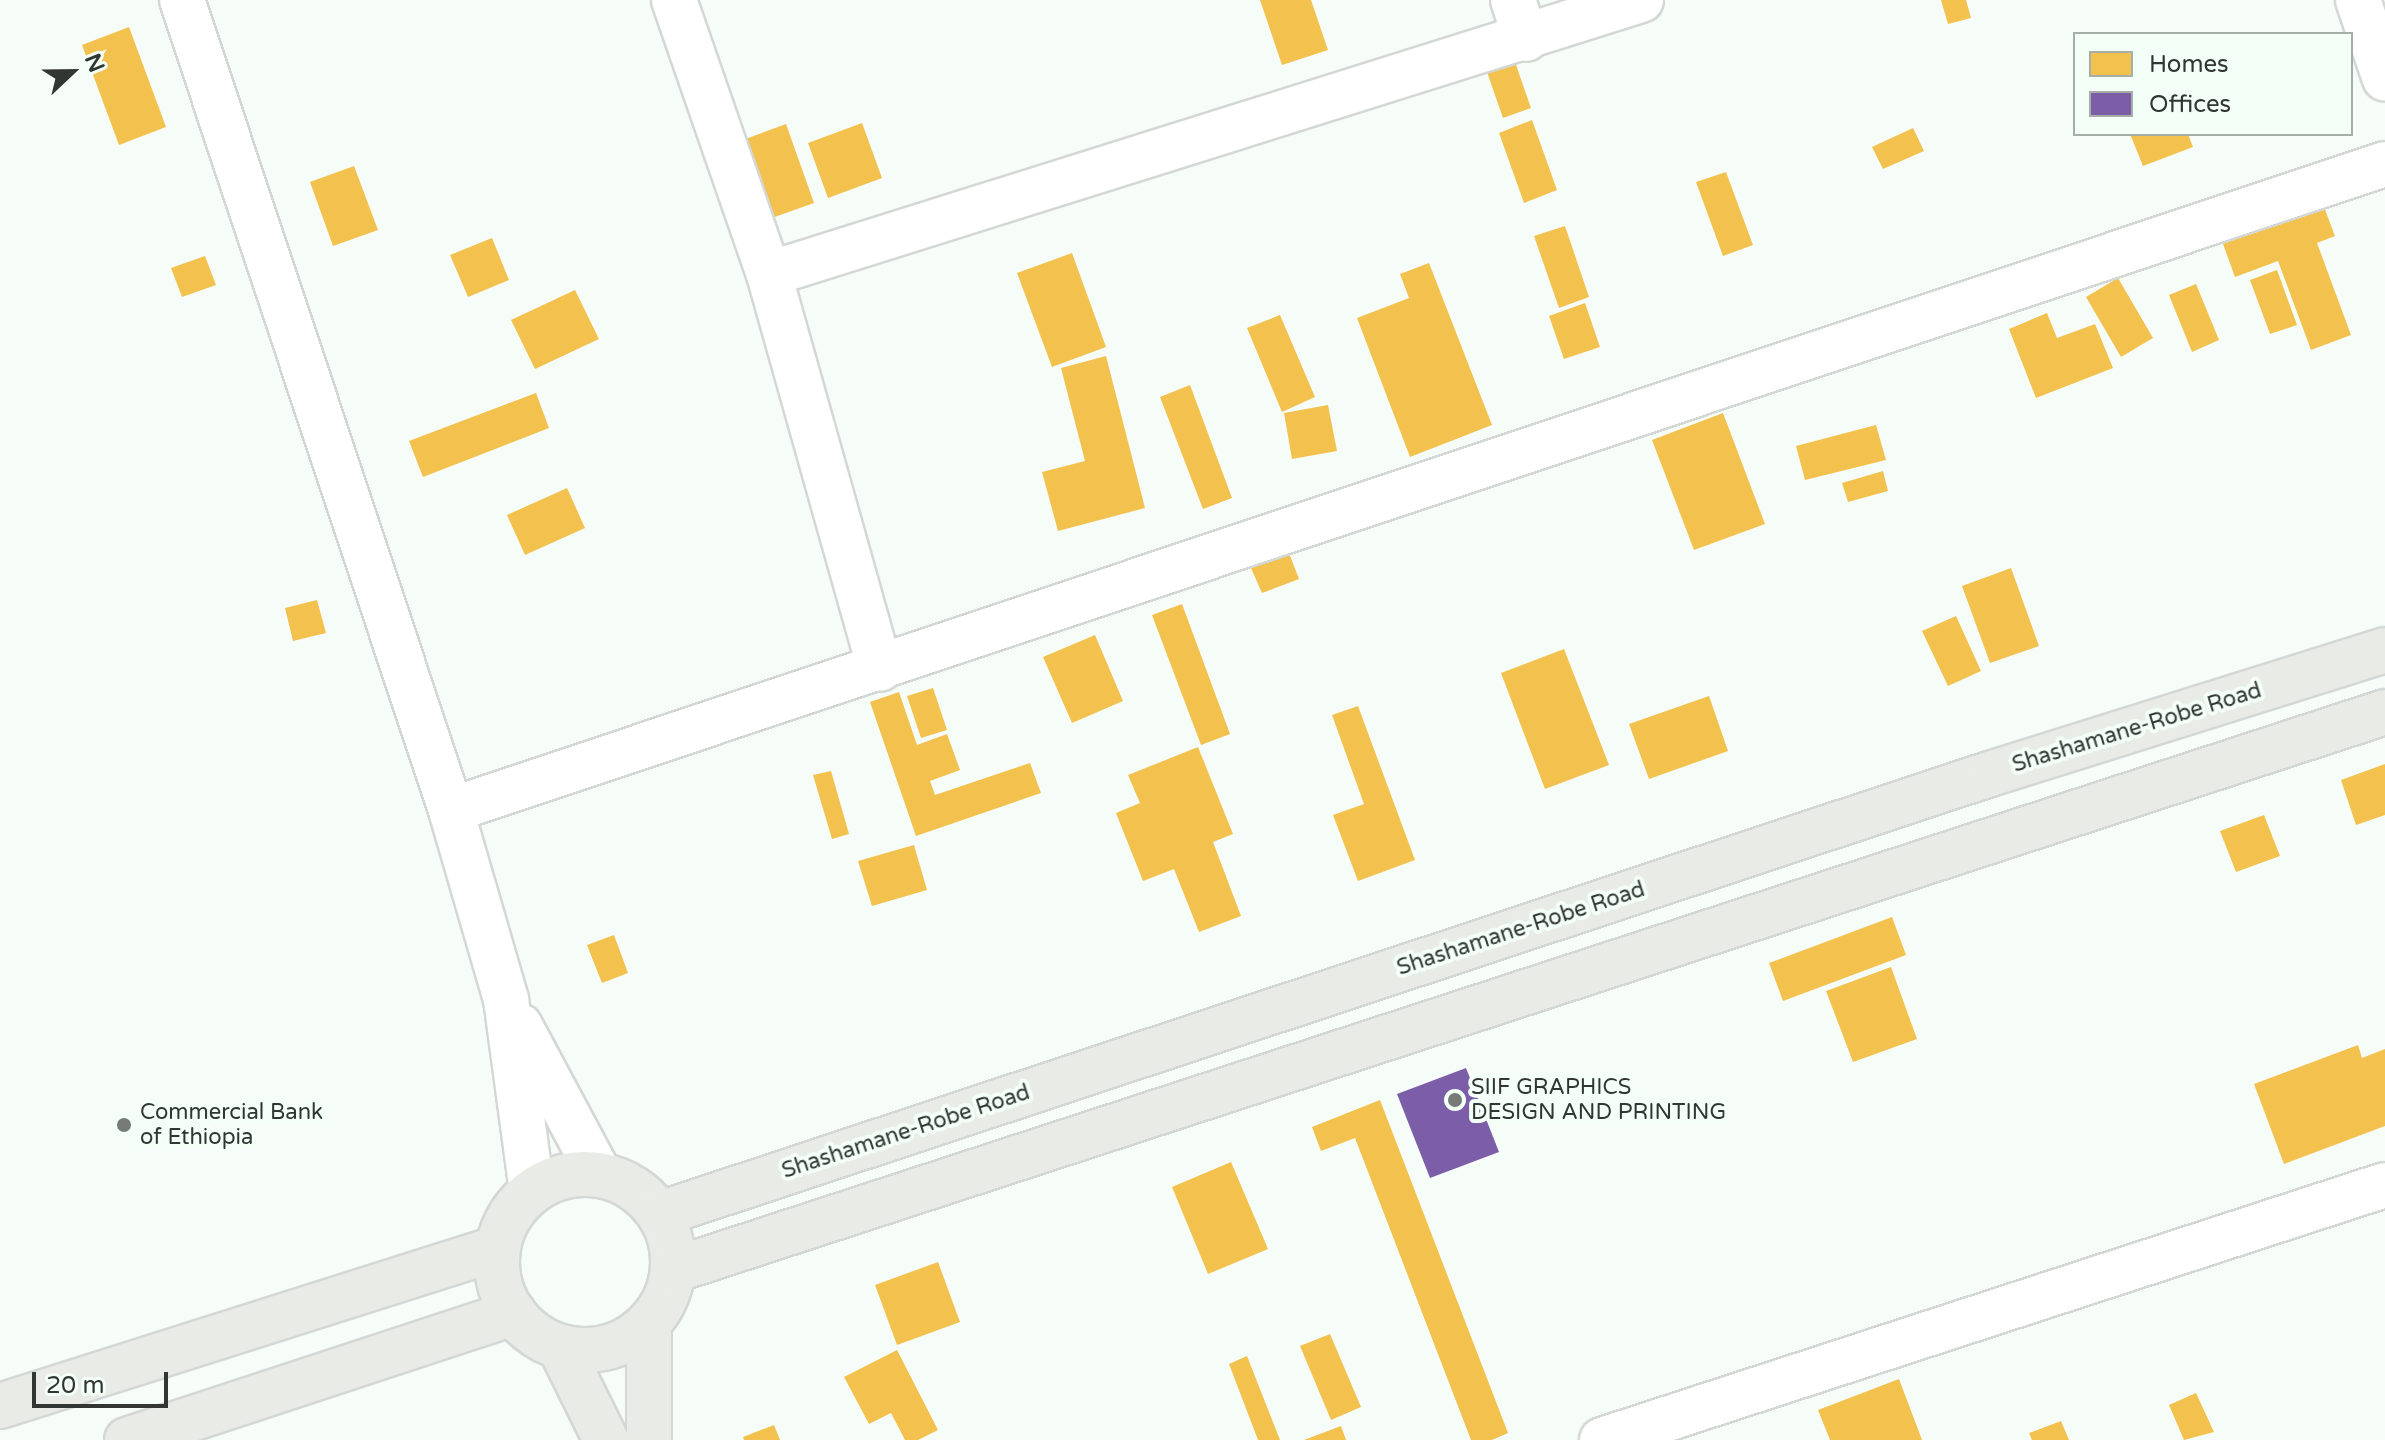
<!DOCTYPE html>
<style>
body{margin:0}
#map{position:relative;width:2385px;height:1440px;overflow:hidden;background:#f6fcf8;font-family:"Varela Round",sans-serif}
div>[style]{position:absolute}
.homes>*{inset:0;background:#f2c14e}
.offices>*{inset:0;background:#7b5ea7}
.roads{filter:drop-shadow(2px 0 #d3d8d5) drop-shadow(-2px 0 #d3d8d5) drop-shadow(0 2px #d3d8d5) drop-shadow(0 -2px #d3d8d5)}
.minor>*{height:44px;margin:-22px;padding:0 22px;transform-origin:22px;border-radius:22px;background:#fefffe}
.major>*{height:44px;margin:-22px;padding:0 22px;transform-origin:22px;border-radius:22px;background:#e9ece6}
.major>.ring{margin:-22px;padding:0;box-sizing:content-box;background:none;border:44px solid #e9ece6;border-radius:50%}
.dots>*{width:22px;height:22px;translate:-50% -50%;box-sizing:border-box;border:4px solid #f3fff7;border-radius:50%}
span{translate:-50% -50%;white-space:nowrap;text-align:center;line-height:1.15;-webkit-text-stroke:8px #f3fff7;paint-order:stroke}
.street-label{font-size:22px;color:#313632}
.poi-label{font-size:22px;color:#313632}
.left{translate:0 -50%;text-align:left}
.legend{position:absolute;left:2073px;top:32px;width:280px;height:104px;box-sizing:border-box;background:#f3fff7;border:2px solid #a5afa8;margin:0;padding:10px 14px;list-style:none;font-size:24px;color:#313632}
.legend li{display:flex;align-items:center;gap:16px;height:40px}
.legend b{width:40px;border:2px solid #a5afa8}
.north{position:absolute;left:32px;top:32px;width:80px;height:80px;-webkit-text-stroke:6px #f3fff7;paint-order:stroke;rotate:68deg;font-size:22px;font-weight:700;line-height:32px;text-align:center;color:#313632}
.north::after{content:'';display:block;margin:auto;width:28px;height:36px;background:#313632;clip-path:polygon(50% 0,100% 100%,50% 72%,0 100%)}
.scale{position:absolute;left:32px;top:1372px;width:136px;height:36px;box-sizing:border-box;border:4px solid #313632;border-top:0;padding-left:10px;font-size:24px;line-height:28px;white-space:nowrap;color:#313632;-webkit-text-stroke:6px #f3fff7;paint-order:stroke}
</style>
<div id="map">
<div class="homes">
<i style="clip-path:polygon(1260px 0,1311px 0,1328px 50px,1282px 65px)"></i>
<i style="clip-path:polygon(1941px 0,1966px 0,1971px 18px,1948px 24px)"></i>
<i style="clip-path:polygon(129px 27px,166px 127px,119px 145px,82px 45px)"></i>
<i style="clip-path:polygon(1515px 62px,1531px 108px,1503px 118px,1487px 72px)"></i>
<i style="clip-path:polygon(1532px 120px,1557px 190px,1524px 203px,1499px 133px)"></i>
<i style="clip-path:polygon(862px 123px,882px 178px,828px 198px,808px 143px)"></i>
<i style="clip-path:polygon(786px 124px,814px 203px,769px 219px,740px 141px)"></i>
<i style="clip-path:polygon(1913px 128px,1924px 151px,1883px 169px,1872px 147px)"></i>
<i style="clip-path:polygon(2130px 134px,2188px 134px,2193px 147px,2143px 166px)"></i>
<i style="clip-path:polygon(354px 166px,378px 230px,333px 246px,310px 182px)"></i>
<i style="clip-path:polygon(1726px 172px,1753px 245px,1723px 256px,1696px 182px)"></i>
<i style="clip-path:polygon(2324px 207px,2335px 236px,2317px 243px,2351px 335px,2311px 350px,2278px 261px,2235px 277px,2223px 244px)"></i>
<i style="clip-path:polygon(1565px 226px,1589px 297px,1559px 308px,1534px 236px)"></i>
<i style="clip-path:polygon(492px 238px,509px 280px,468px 297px,450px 255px)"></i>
<i style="clip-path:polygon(1072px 253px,1106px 347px,1052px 367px,1017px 273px)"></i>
<i style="clip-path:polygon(205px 256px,216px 285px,182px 297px,171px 268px)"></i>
<i style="clip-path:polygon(1429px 263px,1492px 425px,1410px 457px,1357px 318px,1409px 298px,1400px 274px)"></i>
<i style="clip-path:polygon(2277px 270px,2297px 325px,2270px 334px,2250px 280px)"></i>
<i style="clip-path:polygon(2118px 278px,2153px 338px,2121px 357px,2086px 297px)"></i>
<i style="clip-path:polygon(2196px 284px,2219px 340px,2192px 352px,2169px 295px)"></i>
<i style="clip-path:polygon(575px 290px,599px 339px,535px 369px,511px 320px)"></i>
<i style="clip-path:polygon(1585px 303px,1600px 347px,1564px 359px,1549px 316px)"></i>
<i style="clip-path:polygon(2047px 313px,2057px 338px,2095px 324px,2113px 368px,2036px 398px,2009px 329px)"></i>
<i style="clip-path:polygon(1280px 315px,1315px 397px,1282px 412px,1247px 328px)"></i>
<i style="clip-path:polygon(1106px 356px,1145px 508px,1058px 531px,1042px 472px,1085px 461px,1061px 368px)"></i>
<i style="clip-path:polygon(1190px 385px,1232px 498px,1203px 509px,1160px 397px)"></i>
<i style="clip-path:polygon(536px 393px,549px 428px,423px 477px,409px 441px)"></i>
<i style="clip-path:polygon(1328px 405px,1337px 451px,1292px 459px,1284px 413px)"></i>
<i style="clip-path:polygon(1723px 413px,1765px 524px,1694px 550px,1652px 440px)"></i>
<i style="clip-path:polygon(1876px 425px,1886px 460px,1805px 480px,1796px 446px)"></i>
<i style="clip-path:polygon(1883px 471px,1888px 491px,1848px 502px,1842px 483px)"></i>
<i style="clip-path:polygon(567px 488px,585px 528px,525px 555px,507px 515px)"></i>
<i style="clip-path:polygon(1289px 553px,1299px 579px,1262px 593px,1251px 568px)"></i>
<i style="clip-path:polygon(2011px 568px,2039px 646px,1990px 663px,1962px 586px)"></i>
<i style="clip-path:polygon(317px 600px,326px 633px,293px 641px,285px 608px)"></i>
<i style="clip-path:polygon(1182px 604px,1230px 734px,1201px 745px,1152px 615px)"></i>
<i style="clip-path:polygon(1956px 616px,1981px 671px,1948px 686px,1922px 631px)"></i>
<i style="clip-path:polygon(1095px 635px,1123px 701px,1072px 723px,1043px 657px)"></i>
<i style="clip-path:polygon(1564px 649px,1609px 765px,1545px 789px,1501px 673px)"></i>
<i style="clip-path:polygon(933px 688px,947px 730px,921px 738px,907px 696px)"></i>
<i style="clip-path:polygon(899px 692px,917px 745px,947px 734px,960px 770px,930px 781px,935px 795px,1030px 763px,1041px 793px,916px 836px,870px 702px)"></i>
<i style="clip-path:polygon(1709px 696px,1728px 751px,1649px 779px,1629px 724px)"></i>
<i style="clip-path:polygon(1358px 706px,1415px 860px,1358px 881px,1333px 815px,1364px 804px,1332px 715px)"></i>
<i style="clip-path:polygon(1198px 747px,1233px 834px,1213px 842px,1241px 916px,1199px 932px,1174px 869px,1143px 881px,1116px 813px,1140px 803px,1128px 775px)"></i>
<i style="clip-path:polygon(2385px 764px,2385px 815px,2356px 825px,2341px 780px)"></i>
<i style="clip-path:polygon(831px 771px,849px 834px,832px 839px,813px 775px)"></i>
<i style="clip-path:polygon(2264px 815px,2280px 856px,2236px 872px,2220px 831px)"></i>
<i style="clip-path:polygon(914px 845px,927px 890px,872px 906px,858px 861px)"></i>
<i style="clip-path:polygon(1892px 917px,1906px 955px,1783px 1001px,1769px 963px)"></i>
<i style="clip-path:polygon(614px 935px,628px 973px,602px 983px,587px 945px)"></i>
<i style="clip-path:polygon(1891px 967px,1917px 1039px,1853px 1062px,1826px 991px)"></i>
<i style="clip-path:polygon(2358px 1045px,2362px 1058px,2385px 1049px,2385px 1126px,2284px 1164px,2254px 1084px)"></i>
<i style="clip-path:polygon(1380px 1100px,1508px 1433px,1492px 1440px,1471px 1440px,1355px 1138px,1321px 1151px,1312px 1127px)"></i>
<i style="clip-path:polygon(1231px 1162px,1268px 1249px,1208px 1274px,1172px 1187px)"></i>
<i style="clip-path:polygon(938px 1262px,960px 1322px,897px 1345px,875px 1285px)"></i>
<i style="clip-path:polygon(1330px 1334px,1361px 1407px,1331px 1420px,1300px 1346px)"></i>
<i style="clip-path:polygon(897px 1350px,938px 1430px,918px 1440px,905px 1440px,891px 1413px,869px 1424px,844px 1377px)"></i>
<i style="clip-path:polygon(1247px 1356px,1280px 1440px,1258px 1440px,1229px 1364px)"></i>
<i style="clip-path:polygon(1899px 1379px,1922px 1440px,1830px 1440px,1818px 1410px)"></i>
<i style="clip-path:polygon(2196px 1393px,2214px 1432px,2184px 1440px,2169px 1405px)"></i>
<i style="clip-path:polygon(2061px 1421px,2069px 1440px,2032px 1440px,2029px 1433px)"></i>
<i style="clip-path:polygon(774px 1425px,780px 1440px,744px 1440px,743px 1437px)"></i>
<i style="clip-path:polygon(1341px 1426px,1346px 1440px,1304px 1440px)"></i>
</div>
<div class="offices">
<i style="clip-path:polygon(1466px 1068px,1499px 1152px,1430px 1178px,1397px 1094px)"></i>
</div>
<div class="roads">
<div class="minor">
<i style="left:182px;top:0;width:853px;rotate:71.63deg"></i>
<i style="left:451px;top:810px;width:197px;rotate:73.8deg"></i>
<i style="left:506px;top:999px;width:194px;rotate:82.3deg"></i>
<i style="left:674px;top:0;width:290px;rotate:70.9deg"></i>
<i style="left:769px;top:274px;width:410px;rotate:74.3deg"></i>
<i style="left:1513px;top:0;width:41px;rotate:71.6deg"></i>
<i style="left:2358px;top:0;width:83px;rotate:71.1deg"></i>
<i style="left:769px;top:274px;width:914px;rotate:-17.44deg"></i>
<i style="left:451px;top:810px;width:2039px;rotate:-18.47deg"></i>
<i style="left:520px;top:1026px;width:168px;rotate:61.9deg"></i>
<i style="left:1602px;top:1440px;width:823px;rotate:-18.04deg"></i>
</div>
<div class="major">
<i class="ring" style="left:497px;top:1174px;width:132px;height:132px"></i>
<i style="left:660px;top:1214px;width:1401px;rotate:-18.31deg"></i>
<i style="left:1990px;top:774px;width:414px;rotate:-17.4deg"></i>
<i style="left:674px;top:1270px;width:1800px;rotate:-18.06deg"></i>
<i style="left:649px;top:1324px;width:116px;rotate:90deg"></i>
<i style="left:560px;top:1347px;width:104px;rotate:63.7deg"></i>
<i style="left:0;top:1406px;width:522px;rotate:-17.6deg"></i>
<i style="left:127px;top:1440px;width:407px;rotate:-18.2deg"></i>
</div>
</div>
<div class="dots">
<i style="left:1455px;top:1100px;background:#767b77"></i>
<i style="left:124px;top:1125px;background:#767b77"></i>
</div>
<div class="street-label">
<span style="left:2137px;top:728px;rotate:-17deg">Shashamane-Robe Road</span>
<span style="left:1521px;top:929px;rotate:-18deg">Shashamane-Robe Road</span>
<span style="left:906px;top:1132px;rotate:-18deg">Shashamane-Robe Road</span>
</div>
<div class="poi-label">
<span class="left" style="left:1471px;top:1100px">SIIF GRAPHICS<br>DESIGN AND PRINTING</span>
<span class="left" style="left:140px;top:1125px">Commercial Bank<br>of Ethiopia</span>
</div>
<ul class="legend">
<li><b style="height:22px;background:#f2c14e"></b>Homes</li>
<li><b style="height:22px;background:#7b5ea7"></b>Offices</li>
</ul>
<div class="north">N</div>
<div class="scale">20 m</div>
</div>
